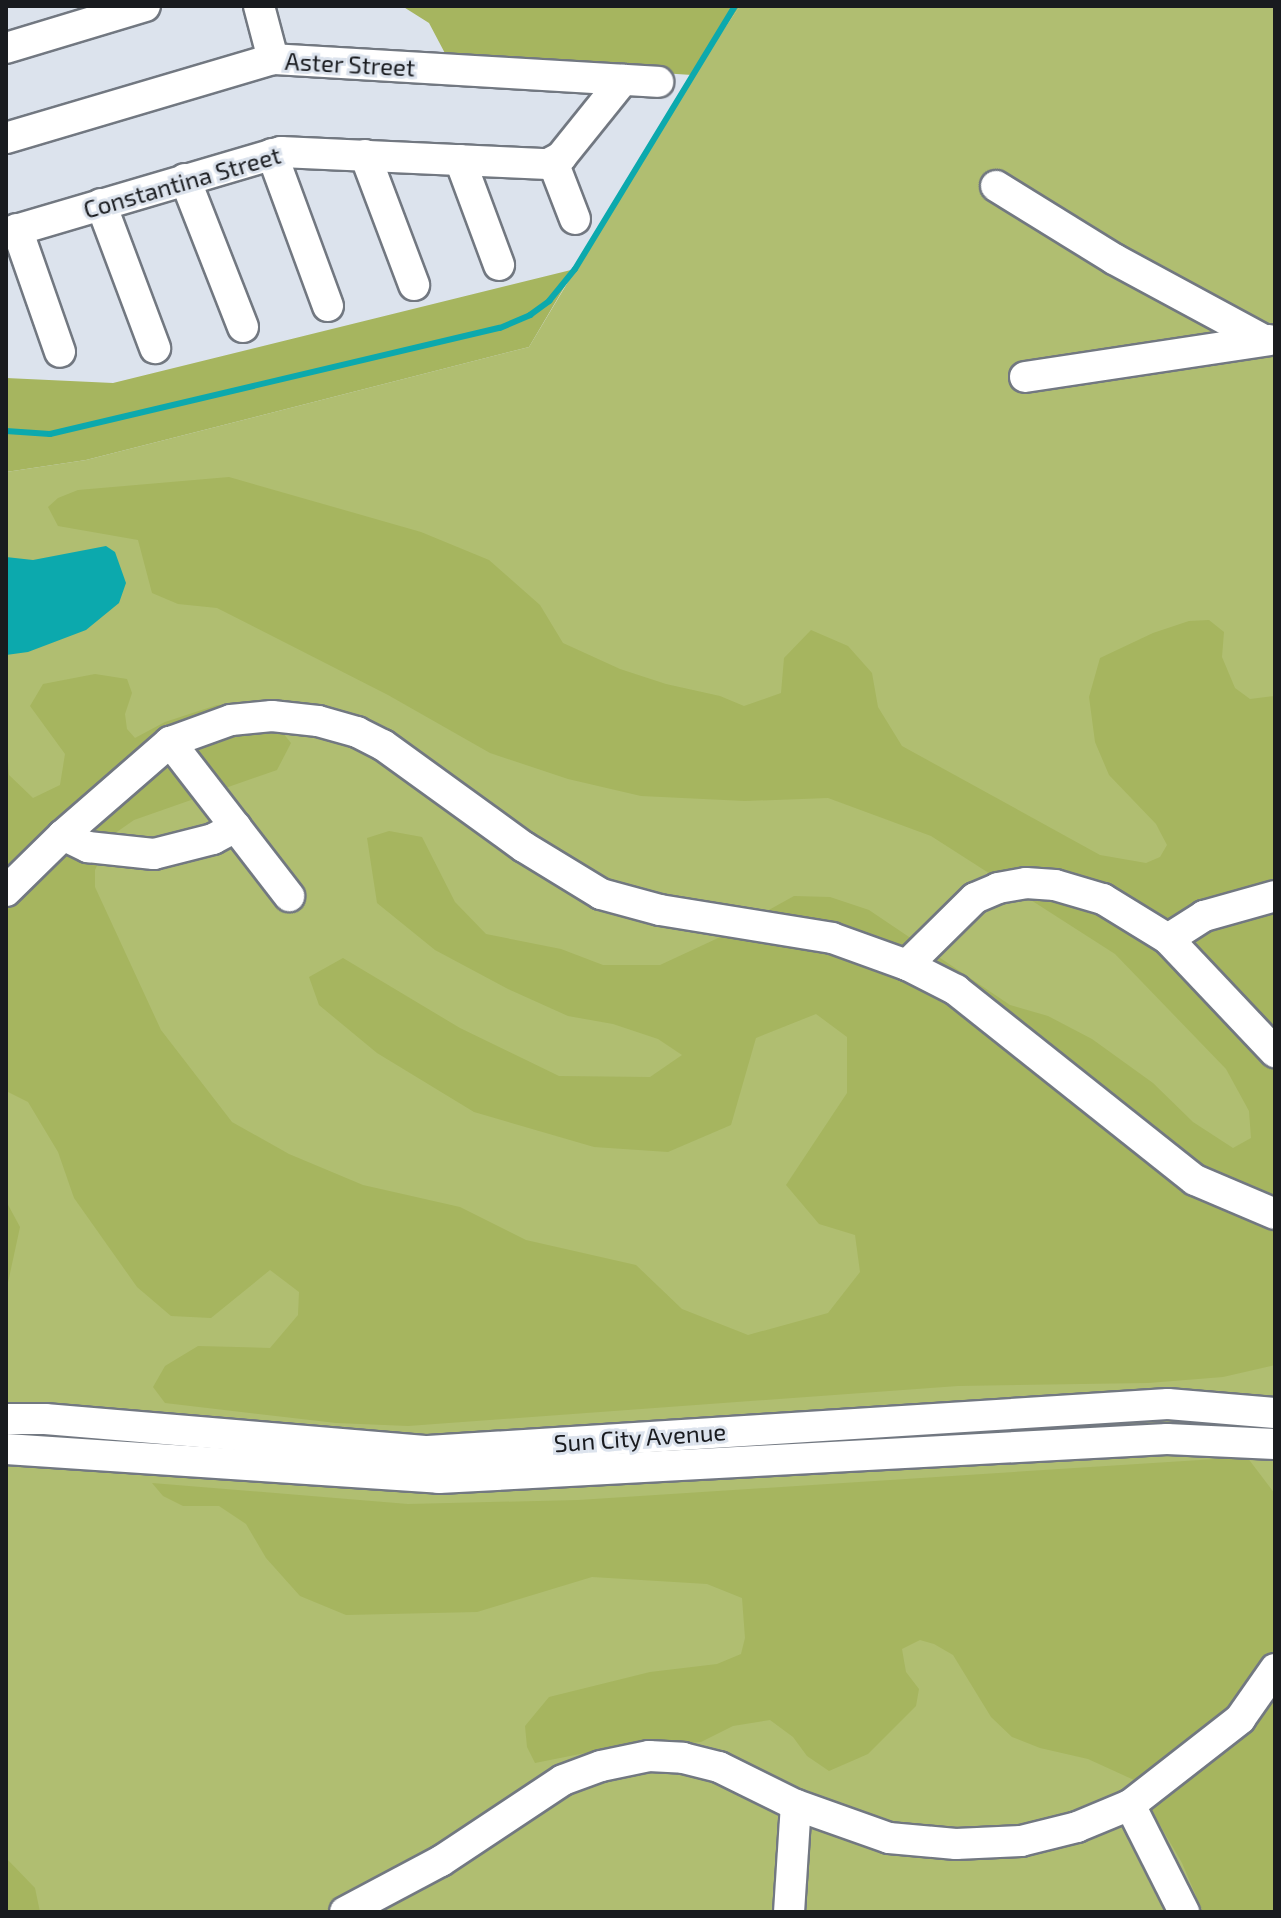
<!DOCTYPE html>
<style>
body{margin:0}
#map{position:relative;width:1281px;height:1918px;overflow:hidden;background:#dce3ed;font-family:"Exo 2",sans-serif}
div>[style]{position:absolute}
.green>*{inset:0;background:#b0be71}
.forest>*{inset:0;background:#a6b55f}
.water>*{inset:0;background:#0ca9ad}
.stream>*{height:6px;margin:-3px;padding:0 3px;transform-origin:3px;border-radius:3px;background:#0ca9ad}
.roads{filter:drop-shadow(2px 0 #727881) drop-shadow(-2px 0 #727881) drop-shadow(0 2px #727881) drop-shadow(0 -2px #727881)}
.minor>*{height:30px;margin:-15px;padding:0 15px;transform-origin:15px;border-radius:15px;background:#fff}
span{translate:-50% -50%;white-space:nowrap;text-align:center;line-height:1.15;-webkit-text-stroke:6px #dce3ed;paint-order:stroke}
.street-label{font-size:24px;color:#191b1f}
.frame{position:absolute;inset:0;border:8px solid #191b1f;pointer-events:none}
</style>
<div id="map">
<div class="green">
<i style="clip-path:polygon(740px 6px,1275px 6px,1275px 1912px,6px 1912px,6px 472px,86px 460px,529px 347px,692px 75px)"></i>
</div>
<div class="forest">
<i style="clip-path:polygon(402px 6px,740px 6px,692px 75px,448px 59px,429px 23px)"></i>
<i style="clip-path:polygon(575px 269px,529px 347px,86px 460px,6px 472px,6px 378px,113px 383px)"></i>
<i style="clip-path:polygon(229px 477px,421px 532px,489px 560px,540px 605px,563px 643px,620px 669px,666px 684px,720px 696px,744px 706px,781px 693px,784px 658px,811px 630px,848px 646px,872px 673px,878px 707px,902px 746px,1100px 855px,1146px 863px,1160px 857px,1167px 845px,1156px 824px,1109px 775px,1095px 742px,1089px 697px,1100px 658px,1153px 633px,1189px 621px,1209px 620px,1224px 632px,1222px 657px,1235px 688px,1250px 699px,1275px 696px,1275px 1365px,1223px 1377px,1148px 1383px,958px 1386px,408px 1426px,336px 1423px,165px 1403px,153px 1387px,165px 1366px,198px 1346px,270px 1348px,298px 1315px,299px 1292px,270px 1270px,211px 1318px,171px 1316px,137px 1287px,74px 1198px,58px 1152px,28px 1102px,6px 1091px,6px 734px,9px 775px,33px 798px,60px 785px,65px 754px,30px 706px,43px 684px,95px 674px,127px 679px,132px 693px,125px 714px,127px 729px,135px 738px,165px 722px,217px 705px,259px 703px,291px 743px,277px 770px,134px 820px,111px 836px,95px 870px,95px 887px,161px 1030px,232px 1122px,289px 1154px,363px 1185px,460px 1207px,526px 1240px,636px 1265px,682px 1309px,748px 1335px,828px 1313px,860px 1272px,855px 1235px,819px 1224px,786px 1185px,847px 1093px,847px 1037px,816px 1014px,756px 1038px,731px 1125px,668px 1152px,594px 1147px,474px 1112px,377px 1053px,319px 1005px,309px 977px,343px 958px,460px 1028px,559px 1076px,650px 1077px,682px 1055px,658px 1039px,613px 1024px,568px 1016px,508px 989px,435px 950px,377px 903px,367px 838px,389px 831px,422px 837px,455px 902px,486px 934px,561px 949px,603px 965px,660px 965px,716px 939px,794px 896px,830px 897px,869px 910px,1010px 1005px,1048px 1016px,1092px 1039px,1153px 1083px,1193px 1122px,1233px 1148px,1251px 1138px,1249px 1111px,1226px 1069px,1115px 954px,931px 836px,828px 798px,745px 801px,641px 796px,568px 779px,490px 753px,388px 695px,217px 608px,178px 604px,152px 593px,138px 540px,58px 526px,48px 507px,58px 498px,78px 490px)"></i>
<i style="clip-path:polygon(6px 1201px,20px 1227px,6px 1292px)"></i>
<i style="clip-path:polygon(1247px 1457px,1275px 1494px,1275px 1912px,1203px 1912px,1182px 1863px,1134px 1780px,1088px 1759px,1040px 1748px,1012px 1737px,991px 1717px,953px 1655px,934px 1644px,920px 1640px,902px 1649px,906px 1672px,919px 1689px,916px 1706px,868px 1754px,829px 1771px,807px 1756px,793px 1737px,770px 1720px,733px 1726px,701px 1742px,600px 1750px,535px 1763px,527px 1747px,525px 1726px,549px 1697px,650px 1672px,717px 1664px,741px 1654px,745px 1638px,742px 1598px,707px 1584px,592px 1577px,477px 1612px,346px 1615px,300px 1596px,266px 1558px,246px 1524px,219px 1506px,183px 1506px,163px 1496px,152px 1483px,408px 1504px,578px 1500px)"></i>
<i style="clip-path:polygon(6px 1858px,35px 1888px,40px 1912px,6px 1912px)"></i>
</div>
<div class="water">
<i style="clip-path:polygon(106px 546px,115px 552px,126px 583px,119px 603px,86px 630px,28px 652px,6px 655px,6px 557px,33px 560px)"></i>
</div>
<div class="stream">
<i style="left:6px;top:431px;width:44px;rotate:3.9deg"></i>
<i style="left:50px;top:434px;width:462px;rotate:-13.3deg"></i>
<i style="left:500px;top:328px;width:33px;rotate:-23deg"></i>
<i style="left:530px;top:315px;width:24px;rotate:-36deg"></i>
<i style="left:549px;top:301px;width:41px;rotate:-50.9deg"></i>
<i style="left:575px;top:269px;width:308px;rotate:-58.7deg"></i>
</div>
<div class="roads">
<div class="minor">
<i style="left:259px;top:6px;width:55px;rotate:75.2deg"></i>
<i style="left:6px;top:48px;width:145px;rotate:-16.8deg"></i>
<i style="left:6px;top:138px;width:278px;rotate:-16.5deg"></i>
<i style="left:273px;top:59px;width:386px;rotate:3.4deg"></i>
<i style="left:272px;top:154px;width:162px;rotate:69.8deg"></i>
<i style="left:365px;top:155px;width:139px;rotate:69.3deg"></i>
<i style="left:460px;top:160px;width:112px;rotate:69.6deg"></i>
<i style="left:553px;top:162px;width:61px;rotate:68.9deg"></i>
<i style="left:185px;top:179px;width:159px;rotate:68.6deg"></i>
<i style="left:996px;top:186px;width:139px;rotate:31.7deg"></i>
<i style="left:1114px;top:259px;width:168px;rotate:28.4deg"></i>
<i style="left:101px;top:204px;width:154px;rotate:69.4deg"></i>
<i style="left:17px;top:229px;width:130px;rotate:70.7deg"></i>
<i style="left:6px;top:233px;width:287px;rotate:-16.4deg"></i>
<i style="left:281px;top:152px;width:267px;rotate:2.6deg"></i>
<i style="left:548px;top:164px;width:15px;rotate:-28deg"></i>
<i style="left:561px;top:157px;width:99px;rotate:-51.2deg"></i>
<i style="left:1025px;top:377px;width:247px;rotate:-8.6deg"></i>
<i style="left:170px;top:742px;width:195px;rotate:52.3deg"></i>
<i style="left:63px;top:835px;width:28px;rotate:26deg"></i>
<i style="left:88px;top:847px;width:66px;rotate:6.1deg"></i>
<i style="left:154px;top:854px;width:61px;rotate:-14.3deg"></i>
<i style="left:213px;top:839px;width:26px;rotate:-28deg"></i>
<i style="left:6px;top:891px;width:80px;rotate:-44.5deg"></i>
<i style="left:63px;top:835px;width:142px;rotate:-41deg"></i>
<i style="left:170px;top:742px;width:65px;rotate:-19.8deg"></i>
<i style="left:231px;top:720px;width:41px;rotate:-5.6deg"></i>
<i style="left:272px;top:716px;width:46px;rotate:6.2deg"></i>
<i style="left:318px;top:721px;width:41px;rotate:15.8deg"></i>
<i style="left:357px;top:732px;width:29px;rotate:27deg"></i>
<i style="left:383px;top:745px;width:174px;rotate:35.9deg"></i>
<i style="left:524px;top:847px;width:90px;rotate:31.4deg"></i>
<i style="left:601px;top:894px;width:61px;rotate:15.2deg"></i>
<i style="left:660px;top:910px;width:174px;rotate:9.2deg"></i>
<i style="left:832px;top:938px;width:80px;rotate:19.8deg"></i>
<i style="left:907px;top:965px;width:55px;rotate:27deg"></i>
<i style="left:956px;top:990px;width:305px;rotate:38.5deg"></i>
<i style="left:1195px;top:1180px;width:87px;rotate:23deg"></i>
<i style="left:1168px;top:939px;width:43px;rotate:-32.6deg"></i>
<i style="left:1204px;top:916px;width:74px;rotate:-15.7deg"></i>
<i style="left:907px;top:965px;width:95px;rotate:-44.6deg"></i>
<i style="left:975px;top:898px;width:25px;rotate:-23deg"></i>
<i style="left:998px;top:888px;width:28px;rotate:-10deg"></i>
<i style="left:1026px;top:883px;width:29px;rotate:4deg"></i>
<i style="left:1055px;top:885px;width:50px;rotate:16.3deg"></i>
<i style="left:1103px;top:899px;width:76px;rotate:31.6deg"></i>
<i style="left:1168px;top:939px;width:156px;rotate:46.6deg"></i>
<i style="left:6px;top:1419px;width:39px"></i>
<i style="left:45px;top:1419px;width:384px;rotate:4.8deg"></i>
<i style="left:428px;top:1451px;width:741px;rotate:-3.63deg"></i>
<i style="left:1168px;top:1404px;width:107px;rotate:4.8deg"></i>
<i style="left:6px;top:1449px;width:434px;rotate:3.8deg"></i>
<i style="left:439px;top:1478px;width:729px;rotate:-3.07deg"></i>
<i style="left:1167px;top:1439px;width:108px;rotate:2.7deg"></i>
<i style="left:1130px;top:1805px;width:120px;rotate:63.2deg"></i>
<i style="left:345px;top:1912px;width:109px;rotate:-28deg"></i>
<i style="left:441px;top:1861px;width:146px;rotate:-33.6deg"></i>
<i style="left:563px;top:1780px;width:40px;rotate:-20.2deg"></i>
<i style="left:601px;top:1766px;width:49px;rotate:-11.8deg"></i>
<i style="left:649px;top:1756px;width:34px;rotate:3deg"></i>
<i style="left:683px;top:1758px;width:37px;rotate:14deg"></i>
<i style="left:719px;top:1767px;width:86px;rotate:26.3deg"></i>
<i style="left:796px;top:1805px;width:99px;rotate:19.5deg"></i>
<i style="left:889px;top:1838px;width:67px;rotate:5.1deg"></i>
<i style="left:956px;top:1844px;width:65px;rotate:-2.6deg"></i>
<i style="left:1021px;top:1841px;width:58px;rotate:-14deg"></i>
<i style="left:1077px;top:1827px;width:57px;rotate:-22.5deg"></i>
<i style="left:1130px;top:1805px;width:140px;rotate:-38deg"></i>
<i style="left:1240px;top:1719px;width:61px;rotate:-55deg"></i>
<i style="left:789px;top:1912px;width:107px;rotate:-86.3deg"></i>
</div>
</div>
<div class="street-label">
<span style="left:350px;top:64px;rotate:3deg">Aster Street</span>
<span style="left:182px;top:182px;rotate:-16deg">Constantina Street</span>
<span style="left:640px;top:1437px;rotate:-4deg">Sun City Avenue</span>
</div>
<div class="frame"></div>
</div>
